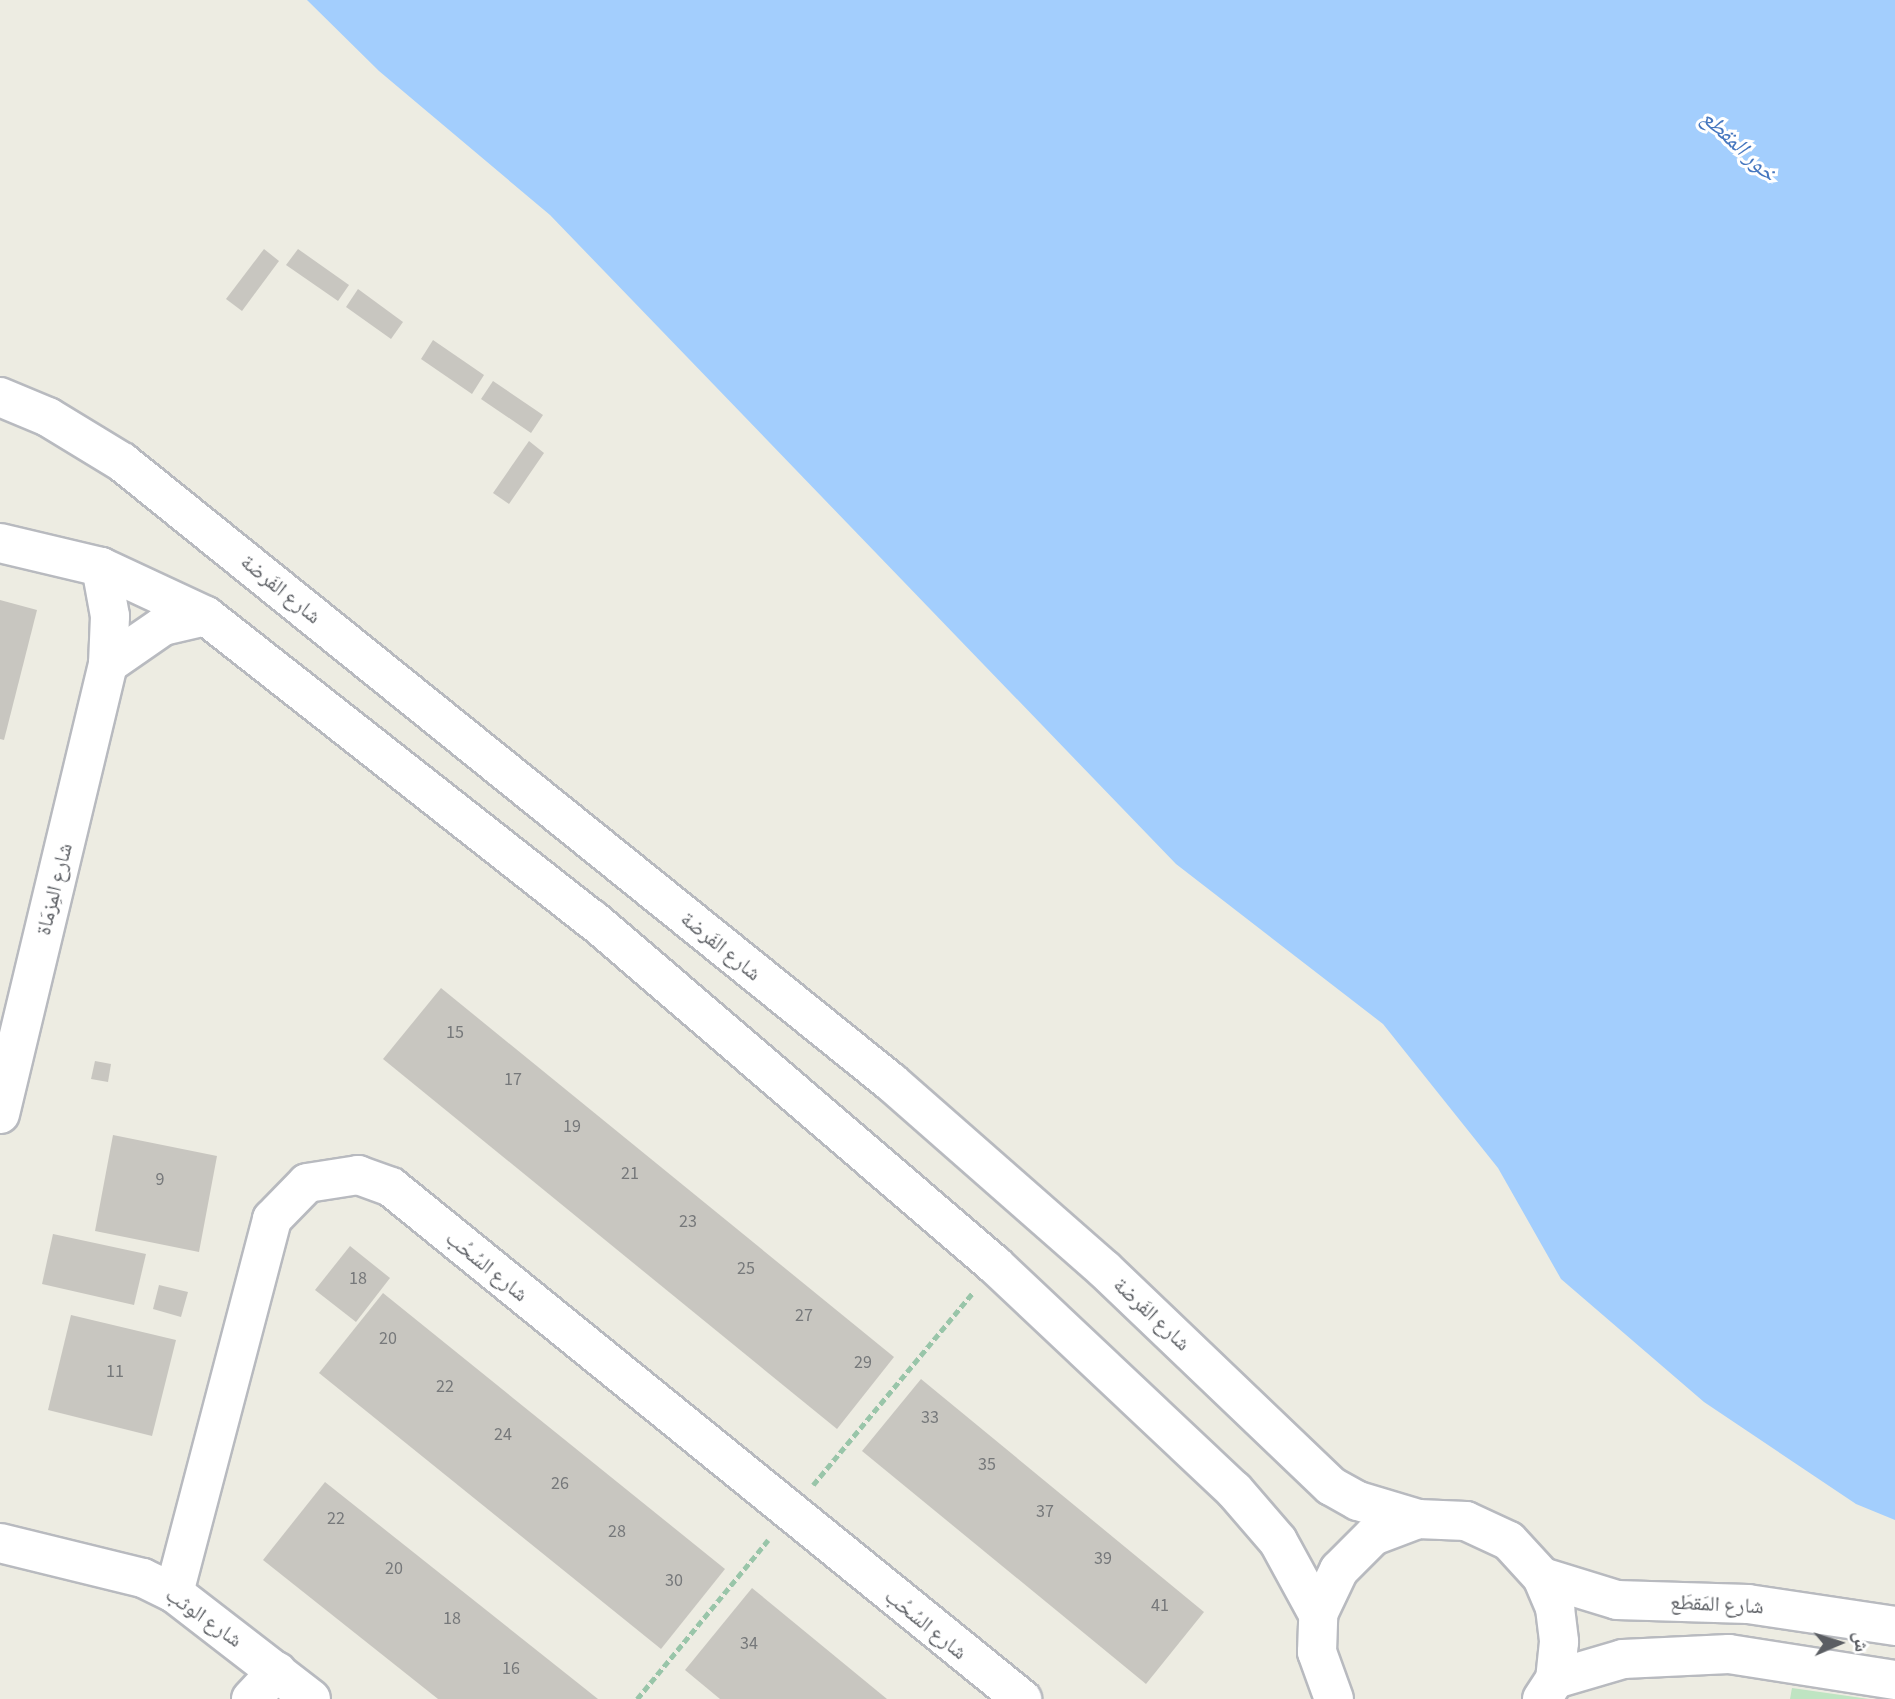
<!DOCTYPE html>
<meta charset="utf-8">
<style>
body{margin:0}
#map{position:relative;width:1895px;height:1699px;overflow:hidden;background:#edece2;font-family:"Source Sans 3","Noto Naskh Arabic",sans-serif}
div>[style]{position:absolute}
.green>*{inset:0;background:#bfe4c2}
.water>*{inset:0;background:#a3cefd}
.building>*{inset:0;background:#c8c6c0}
.path>*{height:4.5px;margin-top:-2.25px;transform-origin:0;background:repeating-linear-gradient(90deg,#99c5a9 0 7px,transparent 0 10.5px)}
.roads{filter:drop-shadow(2px 0 #b8babf) drop-shadow(-2px 0 #b8babf) drop-shadow(0 2px #b8babf) drop-shadow(0 -2px #b8babf)}
.minor>*{height:38px;margin:-19px;padding:0 19px;transform-origin:19px;border-radius:19px;background:#fff}
.tertiary>*{height:38px;margin:-19px;padding:0 19px;transform-origin:19px;border-radius:19px;background:#fff}
span{translate:-50% -50%;white-space:nowrap;text-align:center;line-height:1.15;-webkit-text-stroke:6px #fff;paint-order:stroke}
.number-label{font-size:18px;color:#76787a}
.number-label span{-webkit-text-stroke-width:0}
.street-label{font-size:21px;color:#5b5e63}
.water-label{font-size:23px;color:#4677bf;font-style:italic}
.north{position:absolute;left:1804px;top:1608px;width:70px;height:70px;-webkit-text-stroke:5px #fff;paint-order:stroke;rotate:87deg;font-size:19px;font-weight:700;line-height:28px;text-align:center;color:#5b5e63}
.north::after{content:'';display:block;margin:auto;width:24px;height:32px;background:#5b5e63;clip-path:polygon(50% 0,100% 100%,50% 72%,0 100%)}
</style>
<div id="map">
<div class="green">
<i style="clip-path:polygon(1792px 1688px,1869px 1699px,1790px 1699px)"></i>
</div>
<div class="water">
<i style="clip-path:polygon(307px 0,1895px 0,1895px 1520px,1856px 1504px,1704px 1402px,1561px 1279px,1498px 1168px,1383px 1024px,1176px 864px,550px 215px,379px 71px)"></i>
</div>
<div class="building">
<i style="clip-path:polygon(264px 249px,279px 261px,242px 311px,226px 299px)"></i>
<i style="clip-path:polygon(298px 249px,349px 285px,338px 301px,286px 265px)"></i>
<i style="clip-path:polygon(358px 289px,403px 322px,391px 339px,346px 307px)"></i>
<i style="clip-path:polygon(433px 340px,484px 375px,472px 394px,421px 359px)"></i>
<i style="clip-path:polygon(493px 381px,543px 415px,531px 433px,481px 399px)"></i>
<i style="clip-path:polygon(529px 441px,544px 453px,509px 504px,493px 493px)"></i>
<i style="clip-path:polygon(0 600px,37px 610px,4px 740px,0 739px)"></i>
<i style="clip-path:polygon(441px 988px,894px 1357px,837px 1429px,383px 1059px)"></i>
<i style="clip-path:polygon(95px 1061px,111px 1064px,108px 1082px,91px 1079px)"></i>
<i style="clip-path:polygon(113px 1135px,217px 1156px,199px 1252px,95px 1231px)"></i>
<i style="clip-path:polygon(53px 1234px,146px 1254px,134px 1305px,42px 1284px)"></i>
<i style="clip-path:polygon(350px 1246px,390px 1278px,356px 1322px,315px 1290px)"></i>
<i style="clip-path:polygon(159px 1285px,188px 1292px,181px 1317px,153px 1309px)"></i>
<i style="clip-path:polygon(383px 1293px,725px 1569px,661px 1649px,319px 1373px)"></i>
<i style="clip-path:polygon(71px 1315px,176px 1340px,152px 1436px,48px 1410px)"></i>
<i style="clip-path:polygon(921px 1379px,1204px 1612px,1146px 1684px,862px 1451px)"></i>
<i style="clip-path:polygon(325px 1482px,598px 1699px,438px 1699px,263px 1560px)"></i>
<i style="clip-path:polygon(752px 1588px,887px 1699px,720px 1699px,685px 1670px)"></i>
</div>
<div class="path">
<i style="left:813px;top:1485px;width:251px;rotate:-50.3deg"></i>
<i style="left:637px;top:1699px;width:206px;rotate:-50.5deg"></i>
</div>
<div class="roads">
<div class="minor">
<i style="left:0;top:397px;width:52px;rotate:22.6deg"></i>
<i style="left:48px;top:417px;width:87px;rotate:31.3deg"></i>
<i style="left:122px;top:462px;width:988px;rotate:38.88deg"></i>
<i style="left:891px;top:1082px;width:283px;rotate:41.3deg"></i>
<i style="left:1104px;top:1269px;width:314px;rotate:43.7deg"></i>
<i style="left:1331px;top:1486px;width:31px;rotate:29deg"></i>
<i style="left:1358px;top:1501px;width:63px;rotate:16.7deg"></i>
<i style="left:0;top:543px;width:104px;rotate:13.4deg"></i>
<i style="left:101px;top:567px;width:116px;rotate:25deg"></i>
<i style="left:206px;top:616px;width:492px;rotate:38.2deg"></i>
<i style="left:593px;top:920px;width:530px;rotate:40.64deg"></i>
<i style="left:995px;top:1265px;width:328px;rotate:43.3deg"></i>
<i style="left:1234px;top:1490px;width:67px;rotate:49.2deg"></i>
<i style="left:1278px;top:1541px;width:83px;rotate:61.3deg"></i>
<i style="left:108px;top:664px;width:67px;rotate:-34.6deg"></i>
<i style="left:163px;top:626px;width:44px;rotate:-13.1deg"></i>
<i style="left:0;top:1114px;width:463px;rotate:-76.5deg"></i>
<i style="left:108px;top:664px;width:48px;rotate:-87.6deg"></i>
<i style="left:110px;top:616px;width:50px;rotate:-100.4deg"></i>
<i style="left:0;top:1543px;width:147px;rotate:13.8deg"></i>
<i style="left:143px;top:1578px;width:34px;rotate:26deg"></i>
<i style="left:174px;top:1593px;width:173px;rotate:37.7deg"></i>
<i style="left:174px;top:1593px;width:387px;rotate:-75.3deg"></i>
<i style="left:272px;top:1219px;width:50px;rotate:-45.8deg"></i>
<i style="left:307px;top:1183px;width:52px;rotate:-8.9deg"></i>
<i style="left:358px;top:1175px;width:35px;rotate:20deg"></i>
<i style="left:391px;top:1187px;width:813px;rotate:39.06deg"></i>
<i style="left:251px;top:1699px;width:38px;rotate:-47deg"></i>
</div>
<div class="tertiary">
<i style="left:1542px;top:1577px;width:78px;rotate:17deg"></i>
<i style="left:1617px;top:1600px;width:131px;rotate:1.7deg"></i>
<i style="left:1748px;top:1604px;width:149px;rotate:8.5deg"></i>
<i style="left:1555px;top:1679px;width:71px;rotate:-16.4deg"></i>
<i style="left:1623px;top:1659px;width:106px;rotate:-2.7deg"></i>
<i style="left:1729px;top:1654px;width:168px;rotate:8.9deg"></i>
<i style="left:1334px;top:1699px;width:50px;rotate:-109.9deg"></i>
<i style="left:1317px;top:1652px;width:38px;rotate:-88deg"></i>
<i style="left:1318px;top:1614px;width:49px;rotate:-64.5deg"></i>
<i style="left:1339px;top:1570px;width:48px;rotate:-45deg"></i>
<i style="left:1373px;top:1536px;width:48px;rotate:-20.7deg"></i>
<i style="left:1418px;top:1519px;width:48px;rotate:2.4deg"></i>
<i style="left:1466px;top:1521px;width:47px;rotate:24.9deg"></i>
<i style="left:1509px;top:1541px;width:49px;rotate:47.5deg"></i>
<i style="left:1542px;top:1577px;width:34px;rotate:67deg"></i>
<i style="left:1555px;top:1608px;width:34px;rotate:83deg"></i>
<i style="left:1559px;top:1642px;width:37px;rotate:96deg"></i>
<i style="left:1555px;top:1679px;width:24px;rotate:123deg"></i>
</div>
</div>
<div class="number-label">
<span style="left:455px;top:1033px">15</span>
<span style="left:513px;top:1080px">17</span>
<span style="left:572px;top:1127px">19</span>
<span style="left:630px;top:1174px">21</span>
<span style="left:160px;top:1180px">9</span>
<span style="left:688px;top:1222px">23</span>
<span style="left:746px;top:1269px">25</span>
<span style="left:358px;top:1279px">18</span>
<span style="left:804px;top:1316px">27</span>
<span style="left:388px;top:1339px">20</span>
<span style="left:863px;top:1363px">29</span>
<span style="left:115px;top:1372px">11</span>
<span style="left:445px;top:1387px">22</span>
<span style="left:930px;top:1418px">33</span>
<span style="left:503px;top:1435px">24</span>
<span style="left:987px;top:1465px">35</span>
<span style="left:560px;top:1484px">26</span>
<span style="left:1045px;top:1512px">37</span>
<span style="left:336px;top:1519px">22</span>
<span style="left:617px;top:1532px">28</span>
<span style="left:1103px;top:1559px">39</span>
<span style="left:394px;top:1569px">20</span>
<span style="left:674px;top:1581px">30</span>
<span style="left:1160px;top:1606px">41</span>
<span style="left:452px;top:1619px">18</span>
<span style="left:749px;top:1644px">34</span>
<span style="left:511px;top:1669px">16</span>
</div>
<div class="street-label">
<span style="left:281px;top:589px;rotate:39deg">شارع الفَرضة</span>
<span style="left:54px;top:889px;rotate:-76deg">شارع المِزمَاة</span>
<span style="left:721px;top:946px;rotate:39deg">شارع الفَرضة</span>
<span style="left:487px;top:1266px;rotate:39deg">شارع السُحُب</span>
<span style="left:1152px;top:1314px;rotate:43deg">شارع الفَرضة</span>
<span style="left:1717px;top:1604px;rotate:3deg">شارع المَقطَع</span>
<span style="left:204px;top:1617px;rotate:35deg">شارع الوثب</span>
<span style="left:926px;top:1624px;rotate:39deg">شارع السُحُب</span>
</div>
<div class="water-label">
<span style="left:1739px;top:146px;rotate:43deg">خور المقطع</span>
</div>
<div class="north">ش</div>
</div>
